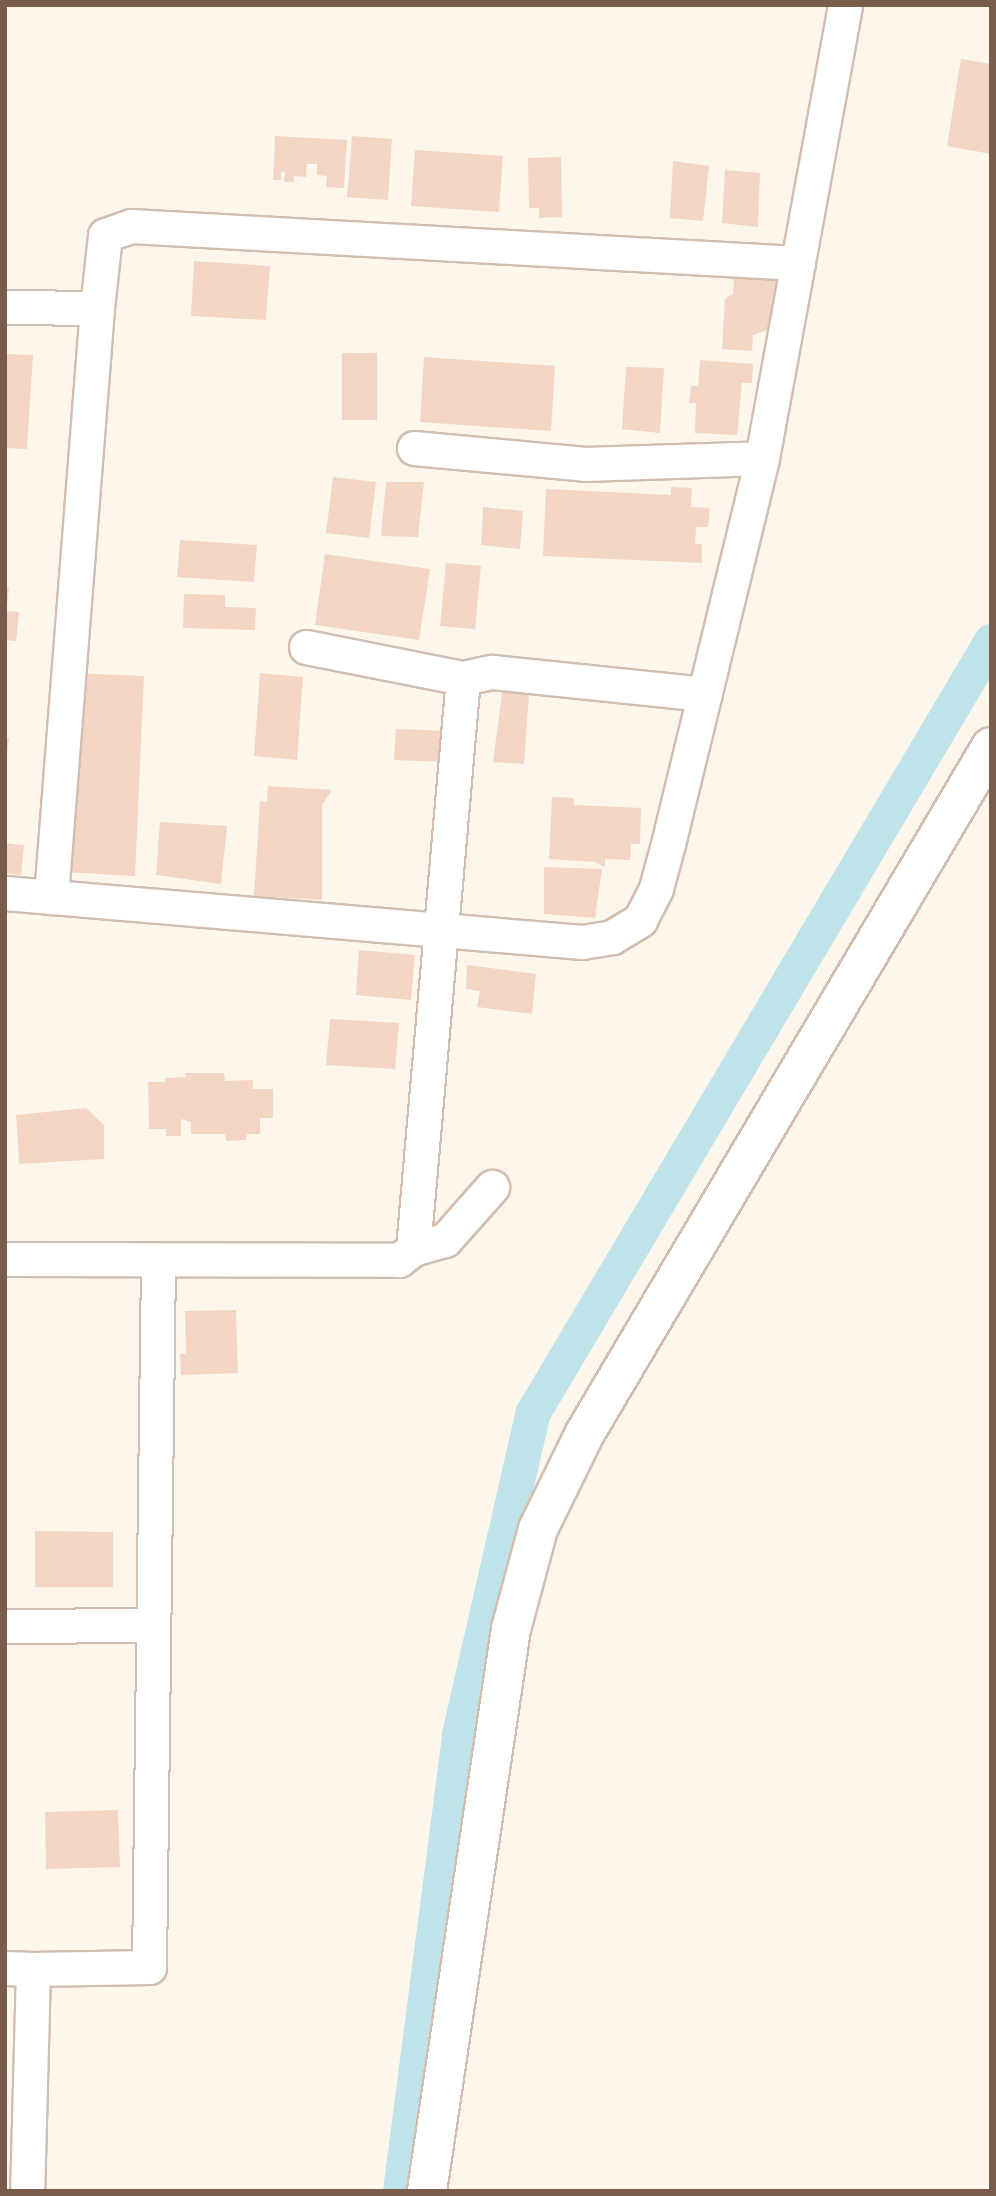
<!DOCTYPE html>
<style>
body{margin:0}
#map{position:relative;width:996px;height:2196px;overflow:hidden;background:#fdf6ec;font-family:"Fira Sans Condensed",sans-serif}
div>[style]{position:absolute}
.canal>*{height:35px;margin:-17.5px;padding:0 17.5px;transform-origin:17.5px;border-radius:17.5px;background:#bfe3e8}
.building>*{inset:0;background:#f3d5c3}
.roads{filter:drop-shadow(2px 0 #d1beb0) drop-shadow(-2px 0 #d1beb0) drop-shadow(0 2px #d1beb0) drop-shadow(0 -2px #d1beb0)}
.street>*{height:33px;margin:-16.5px;padding:0 16.5px;transform-origin:16.5px;border-radius:16.5px;background:#fff}
.secondary>*{height:38px;margin:-19px;padding:0 19px;transform-origin:19px;border-radius:19px;background:#fff}
span{translate:-50% -50%;white-space:nowrap;text-align:center;line-height:1.15;-webkit-text-stroke:5px #fffaf3;paint-order:stroke}
.frame{position:absolute;inset:0;border:7px solid #7a5c4d;pointer-events:none}
</style>
<div id="map">
<div class="canal">
<i style="left:400px;top:2191px;width:461px;rotate:-82.6deg"></i>
<i style="left:459px;top:1734px;width:330px;rotate:-77.1deg"></i>
<i style="left:533px;top:1412px;width:897px;rotate:-59.29deg"></i>
</div>
<div class="building">
<i style="clip-path:polygon(961px 59px,991px 64px,991px 154px,947px 146px)"></i>
<i style="clip-path:polygon(275px 136px,347px 140px,344px 188px,326px 187px,327px 176px,317px 175px,317px 164px,307px 164px,306px 177px,294px 176px,294px 182px,284px 182px,285px 172px,281px 172px,281px 180px,273px 180px)"></i>
<i style="clip-path:polygon(352px 136px,392px 139px,388px 200px,347px 197px)"></i>
<i style="clip-path:polygon(415px 150px,503px 156px,499px 212px,411px 206px)"></i>
<i style="clip-path:polygon(561px 157px,562px 217px,539px 218px,539px 208px,529px 208px,528px 158px)"></i>
<i style="clip-path:polygon(673px 161px,709px 166px,703px 221px,670px 218px)"></i>
<i style="clip-path:polygon(725px 170px,760px 173px,758px 227px,722px 223px)"></i>
<i style="clip-path:polygon(194px 261px,270px 266px,266px 320px,191px 316px)"></i>
<i style="clip-path:polygon(734px 278px,777px 281px,775px 328px,753px 335px,752px 351px,722px 349px,725px 299px,733px 294px)"></i>
<i style="clip-path:polygon(342px 353px,377px 353px,377px 420px,342px 420px)"></i>
<i style="clip-path:polygon(5px 354px,33px 355px,27px 449px,5px 448px)"></i>
<i style="clip-path:polygon(424px 357px,555px 366px,551px 431px,420px 422px)"></i>
<i style="clip-path:polygon(700px 360px,753px 364px,752px 383px,742px 383px,737px 435px,695px 433px,696px 403px,689px 403px,691px 386px,698px 386px)"></i>
<i style="clip-path:polygon(626px 367px,664px 368px,660px 433px,622px 429px)"></i>
<i style="clip-path:polygon(333px 477px,376px 482px,369px 538px,326px 533px)"></i>
<i style="clip-path:polygon(386px 482px,424px 482px,418px 537px,381px 536px)"></i>
<i style="clip-path:polygon(671px 487px,692px 488px,691px 507px,710px 508px,708px 527px,696px 527px,695px 544px,702px 544px,702px 563px,543px 556px,546px 489px,671px 495px)"></i>
<i style="clip-path:polygon(483px 507px,523px 511px,520px 549px,481px 545px)"></i>
<i style="clip-path:polygon(180px 540px,257px 545px,254px 582px,177px 577px)"></i>
<i style="clip-path:polygon(325px 554px,430px 569px,419px 640px,315px 625px)"></i>
<i style="clip-path:polygon(446px 563px,481px 566px,475px 629px,440px 626px)"></i>
<i style="clip-path:polygon(5px 587px,9px 587px,7px 607px,5px 607px)"></i>
<i style="clip-path:polygon(184px 594px,225px 595px,225px 607px,256px 608px,255px 630px,183px 628px)"></i>
<i style="clip-path:polygon(5px 611px,19px 612px,16px 641px,5px 640px)"></i>
<i style="clip-path:polygon(73px 673px,144px 676px,135px 876px,63px 872px)"></i>
<i style="clip-path:polygon(260px 673px,303px 677px,297px 760px,254px 756px)"></i>
<i style="clip-path:polygon(504px 679px,530px 681px,524px 764px,493px 762px)"></i>
<i style="clip-path:polygon(396px 729px,449px 731px,448px 762px,394px 760px)"></i>
<i style="clip-path:polygon(5px 738px,9px 738px,7px 755px,5px 755px)"></i>
<i style="clip-path:polygon(268px 786px,332px 790px,322px 805px,322px 900px,254px 896px,260px 801px,267px 802px)"></i>
<i style="clip-path:polygon(552px 797px,574px 798px,574px 805px,641px 808px,640px 844px,631px 844px,630px 860px,605px 859px,605px 867px,594px 862px,549px 859px)"></i>
<i style="clip-path:polygon(160px 822px,227px 826px,221px 884px,156px 875px)"></i>
<i style="clip-path:polygon(5px 843px,24px 845px,21px 875px,5px 873px)"></i>
<i style="clip-path:polygon(544px 867px,602px 869px,595px 918px,544px 914px)"></i>
<i style="clip-path:polygon(359px 950px,415px 955px,411px 1000px,356px 995px)"></i>
<i style="clip-path:polygon(467px 965px,536px 974px,532px 1014px,477px 1007px,480px 991px,466px 989px)"></i>
<i style="clip-path:polygon(330px 1019px,399px 1023px,395px 1069px,326px 1065px)"></i>
<i style="clip-path:polygon(185px 1073px,224px 1073px,225px 1081px,253px 1080px,253px 1089px,273px 1089px,273px 1118px,260px 1118px,260px 1134px,247px 1134px,246px 1140px,226px 1141px,225px 1134px,191px 1134px,191px 1122px,181px 1119px,181px 1136px,166px 1136px,166px 1129px,149px 1129px,148px 1082px,165px 1082px,165px 1078px,186px 1077px)"></i>
<i style="clip-path:polygon(86px 1108px,104px 1125px,104px 1159px,19px 1164px,16px 1115px)"></i>
<i style="clip-path:polygon(236px 1310px,238px 1373px,181px 1375px,180px 1354px,186px 1354px,185px 1311px)"></i>
<i style="clip-path:polygon(35px 1531px,113px 1532px,113px 1587px,35px 1587px)"></i>
<i style="clip-path:polygon(118px 1810px,120px 1867px,46px 1869px,45px 1812px)"></i>
</div>
<div class="roads">
<div class="street">
<i style="left:5px;top:307px;width:92px;rotate:0.6deg"></i>
<i style="left:97px;top:308px;width:591px;rotate:94.47deg"></i>
<i style="left:97px;top:308px;width:73px;rotate:-83.7deg"></i>
<i style="left:105px;top:235px;width:28px;rotate:-19deg"></i>
<i style="left:131px;top:226px;width:668px;rotate:3.18deg"></i>
<i style="left:414px;top:448px;width:172px;rotate:5.3deg"></i>
<i style="left:585px;top:464px;width:177px;rotate:-1.9deg"></i>
<i style="left:306px;top:647px;width:160px;rotate:11.2deg"></i>
<i style="left:463px;top:678px;width:30px;rotate:-12deg"></i>
<i style="left:492px;top:672px;width:214px;rotate:5.9deg"></i>
<i style="left:5px;top:893px;width:579px;rotate:4.85deg"></i>
<i style="left:582px;top:942px;width:30px;rotate:-9deg"></i>
<i style="left:612px;top:937px;width:33px;rotate:-31deg"></i>
<i style="left:640px;top:920px;width:36px;rotate:-63deg"></i>
<i style="left:656px;top:888px;width:46px;rotate:-74.7deg"></i>
<i style="left:668px;top:844px;width:397px;rotate:-76.3deg"></i>
<i style="left:762px;top:458px;width:461px;rotate:-79.6deg"></i>
<i style="left:413px;top:1249px;width:573px;rotate:-85deg"></i>
<i style="left:5px;top:1259px;width:394px;rotate:0.1deg"></i>
<i style="left:399px;top:1260px;width:18px;rotate:-38deg"></i>
<i style="left:413px;top:1249px;width:33px;rotate:-16deg"></i>
<i style="left:445px;top:1240px;width:71px;rotate:-48.4deg"></i>
<i style="left:5px;top:1626px;width:148px;rotate:-0.4deg"></i>
<i style="left:5px;top:1968px;width:28px;rotate:2deg"></i>
<i style="left:33px;top:1969px;width:222px;rotate:91.5deg"></i>
<i style="left:33px;top:1969px;width:116px;rotate:-1deg"></i>
<i style="left:149px;top:1967px;width:707px;rotate:-89.27deg"></i>
</div>
<div class="secondary">
<i style="left:427px;top:2191px;width:568px;rotate:-81.5deg"></i>
<i style="left:511px;top:1629px;width:104px;rotate:-74.9deg"></i>
<i style="left:538px;top:1529px;width:107px;rotate:-63.9deg"></i>
<i style="left:585px;top:1433px;width:797px;rotate:-59.38deg"></i>
</div>
</div>
<div class="frame"></div>
</div>
